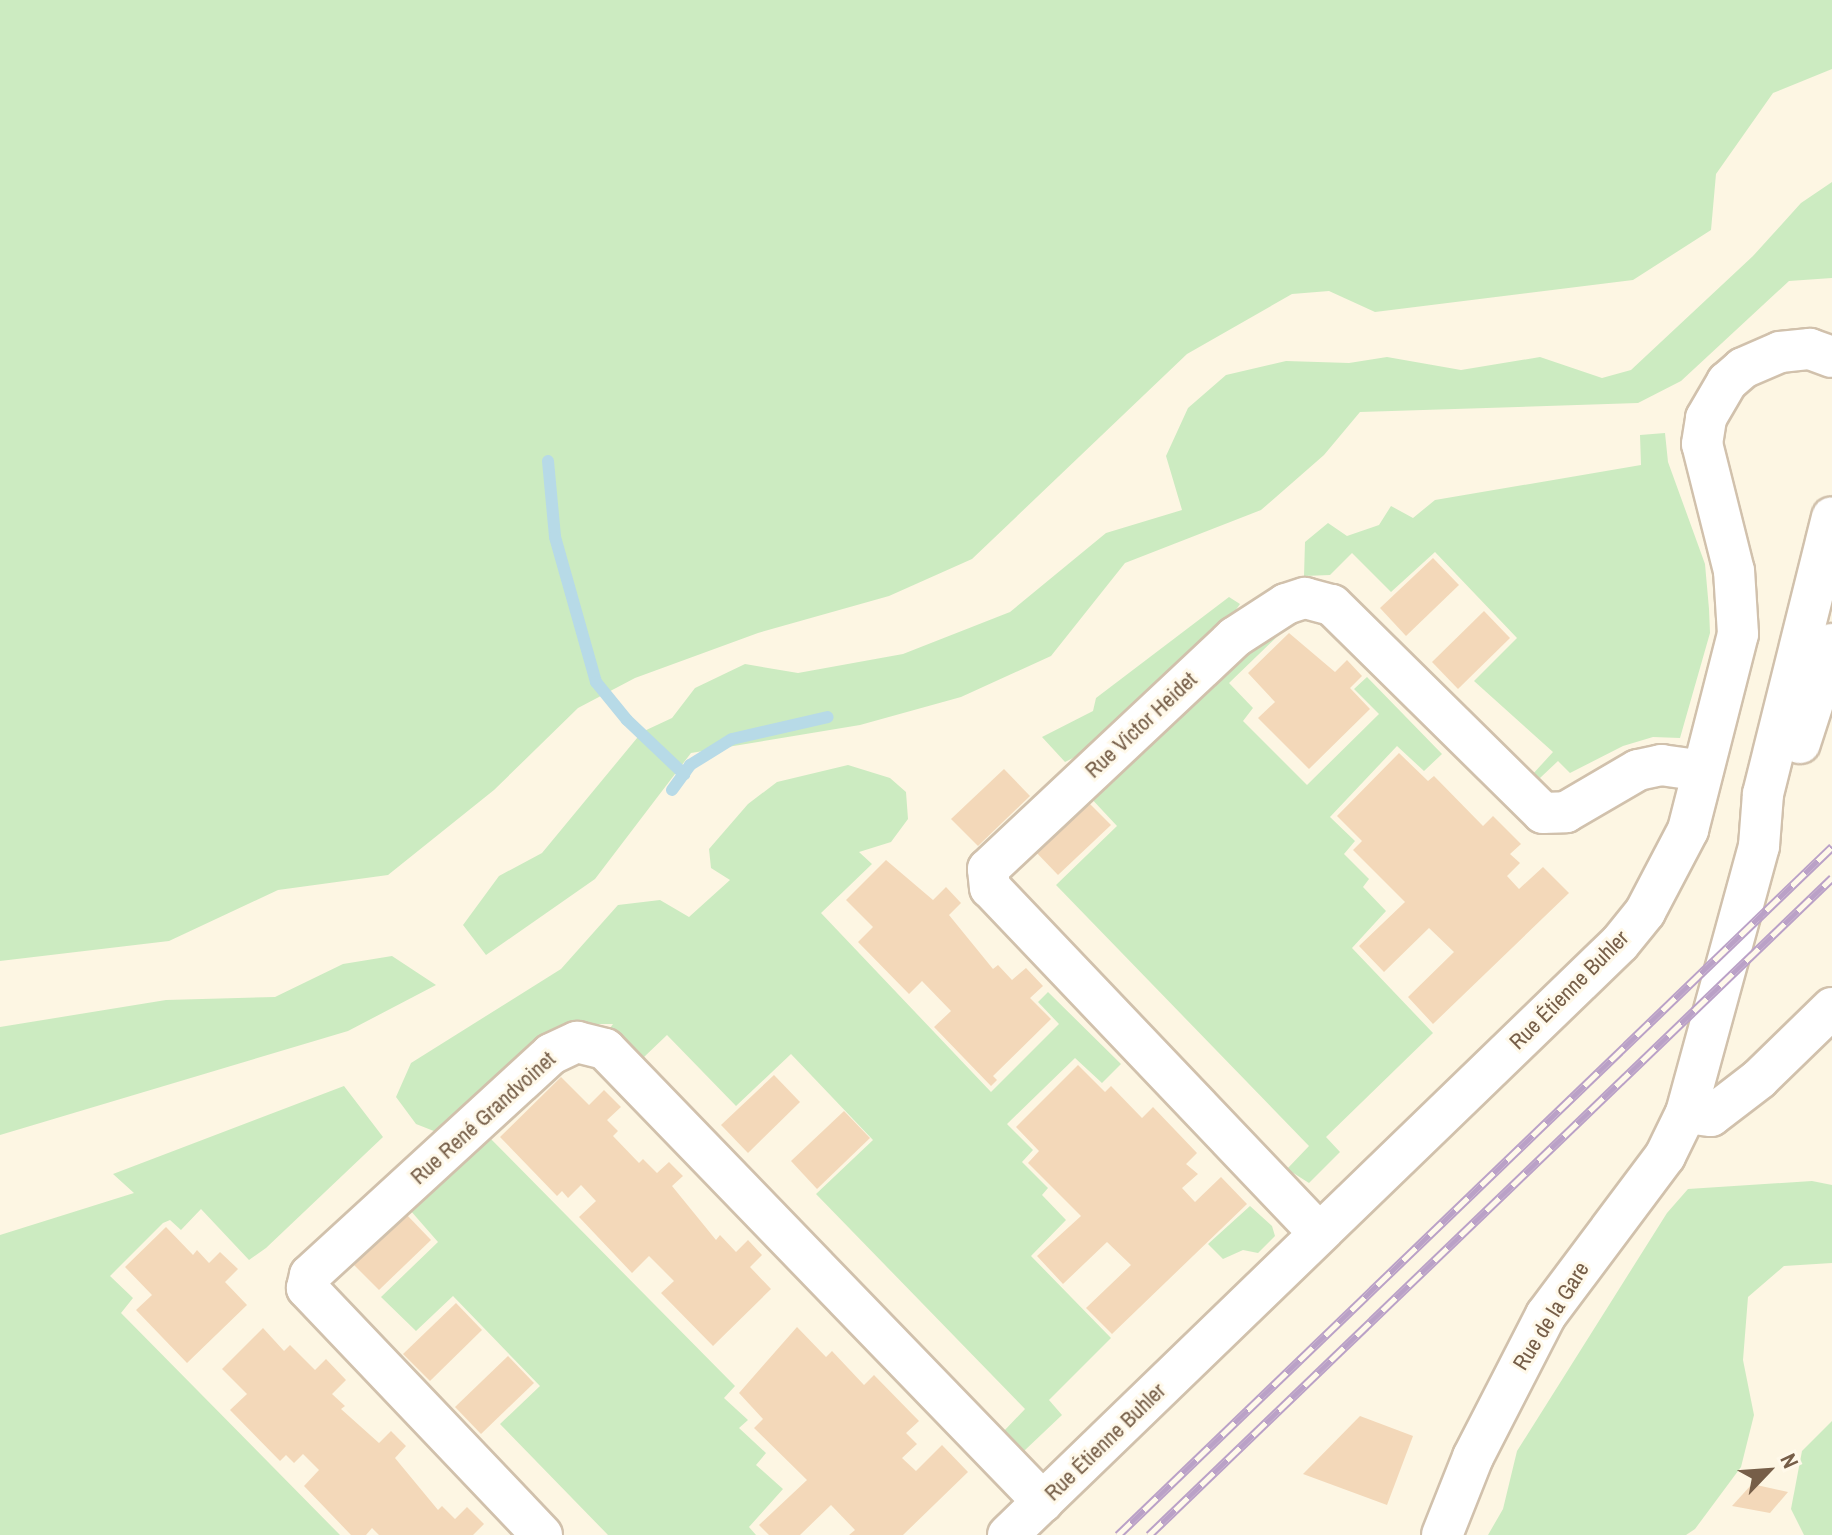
<!DOCTYPE html>
<meta charset="utf-8">
<style>
body{margin:0}
#map{position:relative;width:1832px;height:1535px;overflow:hidden;background:#fdf6e3;font-family:"Archivo Narrow",sans-serif}
div>[style]{position:absolute}
.green>*{inset:0;background:#ccebc1}
.stream>*{height:12px;margin:-6px;padding:0 6px;transform-origin:6px;border-radius:6px;background:#b7dae7}
.building>*{inset:0;background:#f3d8b9}
.roads{filter:drop-shadow(2px 0 #d1c1ac) drop-shadow(-2px 0 #d1c1ac) drop-shadow(0 2px #d1c1ac) drop-shadow(0 -2px #d1c1ac)}
.minor>*{height:40px;margin:-20px;padding:0 20px;transform-origin:20px;border-radius:20px;background:#fff}
.rail>*{height:9px;margin-top:-4.5px;transform-origin:0;background:repeating-linear-gradient(90deg,#fff9ea 0 18px,#baa1c7 0 36px);box-sizing:border-box;border-block:2px solid #baa1c7}
span{translate:-50% -50%;white-space:nowrap;text-align:center;line-height:1.15;-webkit-text-stroke:6px #fff9ea;paint-order:stroke}
.street-label{font-size:22px;color:#765e48}
.north{position:absolute;left:1728px;top:1431px;width:80px;height:80px;-webkit-text-stroke:6px #fff9ea;paint-order:stroke;rotate:65deg;font-size:22px;font-weight:700;line-height:32px;text-align:center;color:#765e48}
.north::after{content:'';display:block;margin:auto;width:28px;height:36px;background:#765e48;clip-path:polygon(50% 0,100% 100%,50% 72%,0 100%)}
</style>
<div id="map">
<div class="green">
<i style="clip-path:polygon(0 0,1832px 0,1832px 69px,1773px 93px,1716px 174px,1711px 230px,1633px 280px,1375px 312px,1329px 291px,1292px 294px,1187px 354px,972px 559px,889px 596px,758px 633px,635px 678px,578px 708px,494px 790px,388px 875px,278px 890px,169px 941px,0 961px)"></i>
<i style="clip-path:polygon(1832px 182px,1832px 278px,1789px 281px,1681px 381px,1638px 403px,1360px 412px,1324px 455px,1261px 510px,1125px 563px,1051px 656px,961px 697px,860px 725px,691px 753px,595px 879px,486px 955px,463px 925px,499px 876px,542px 853px,642px 732px,672px 718px,695px 688px,745px 664px,798px 673px,903px 654px,1010px 612px,1106px 533px,1182px 510px,1166px 456px,1188px 408px,1226px 375px,1286px 361px,1349px 363px,1387px 357px,1461px 370px,1540px 357px,1602px 378px,1631px 370px,1753px 256px,1801px 203px)"></i>
<i style="clip-path:polygon(1665px 433px,1668px 462px,1705px 564px,1709px 609px,1710px 633px,1680px 738px,1653px 737px,1623px 746px,1570px 773px,1558px 761px,1540px 778px,1532px 775px,1553px 752px,1474px 681px,1517px 638px,1435px 552px,1391px 592px,1352px 553px,1330px 575px,1304px 576px,1305px 542px,1328px 523px,1347px 536px,1379px 525px,1391px 506px,1413px 518px,1435px 500px,1641px 465px,1640px 435px)"></i>
<i style="clip-path:polygon(1229px 597px,1240px 604px,1223px 628px,1097px 746px,1065px 762px,1042px 737px,1093px 711px,1096px 698px)"></i>
<i style="clip-path:polygon(1286px 628px,1229px 683px,1253px 708px,1243px 721px,1307px 785px,1379px 714px,1354px 689px,1367px 677px,1442px 754px,1424px 771px,1397px 746px,1330px 817px,1355px 841px,1344px 854px,1369px 879px,1363px 887px,1386px 911px,1352px 948px,1433px 1033px,1326px 1137px,1340px 1152px,1309px 1183px,1287px 1169px,1309px 1146px,1056px 885px,1117px 826px,1088px 795px,1244px 644px)"></i>
<i style="clip-path:polygon(848px 765px,890px 778px,906px 792px,908px 819px,891px 842px,859px 852px,872px 864px,821px 913px,991px 1092px,1059px 1024px,1038px 1002px,1048px 992px,1121px 1064px,1102px 1083px,1075px 1058px,1007px 1124px,1033px 1150px,1022px 1162px,1048px 1188px,1042px 1195px,1066px 1220px,1031px 1256px,1111px 1338px,1049px 1400px,1062px 1415px,1024px 1451px,1003px 1432px,1025px 1409px,816px 1194px,873px 1140px,791px 1054px,736px 1106px,667px 1035px,644px 1057px,608px 1031px,613px 1024px,584px 1024px,444px 1135px,416px 1124px,396px 1097px,411px 1063px,561px 969px,618px 905px,660px 900px,689px 917px,730px 880px,711px 868px,709px 849px,748px 804px,777px 782px)"></i>
<i style="clip-path:polygon(392px 956px,436px 985px,348px 1031px,0 1135px,0 1027px,166px 1000px,275px 997px,343px 964px)"></i>
<i style="clip-path:polygon(344px 1086px,383px 1137px,266px 1248px,249px 1260px,201px 1209px,181px 1230px,170px 1220px,163px 1223px,110px 1276px,133px 1298px,121px 1313px,340px 1535px,0 1535px,0 1235px,134px 1193px,113px 1174px)"></i>
<i style="clip-path:polygon(482px 1130px,735px 1386px,724px 1398px,748px 1420px,739px 1428px,766px 1453px,756px 1465px,783px 1489px,749px 1527px,756px 1535px,608px 1535px,500px 1424px,540px 1386px,453px 1296px,416px 1331px,381px 1297px,438px 1242px,410px 1210px)"></i>
<i style="clip-path:polygon(1812px 1181px,1832px 1185px,1832px 1263px,1784px 1266px,1748px 1297px,1743px 1360px,1754px 1415px,1741px 1467px,1695px 1529px,1686px 1535px,1488px 1535px,1503px 1509px,1517px 1451px,1667px 1213px,1688px 1189px)"></i>
<i style="clip-path:polygon(1250px 1206px,1272px 1226px,1275px 1236px,1258px 1253px,1243px 1250px,1223px 1259px,1208px 1244px)"></i>
<i style="clip-path:polygon(1832px 1421px,1832px 1535px,1804px 1535px,1791px 1509px,1802px 1451px)"></i>
</div>
<div class="stream">
<i style="left:548px;top:461px;width:76px;rotate:84.7deg"></i>
<i style="left:555px;top:537px;width:151px;rotate:74.2deg"></i>
<i style="left:596px;top:682px;width:49px;rotate:50.8deg"></i>
<i style="left:627px;top:720px;width:79px;rotate:43.5deg"></i>
<i style="left:672px;top:790px;width:31px;rotate:-54deg"></i>
<i style="left:690px;top:765px;width:49px;rotate:-31.8deg"></i>
<i style="left:732px;top:739px;width:98px;rotate:-12.9deg"></i>
</div>
<div class="building">
<i style="clip-path:polygon(1433px 558px,1459px 585px,1406px 636px,1380px 608px)"></i>
<i style="clip-path:polygon(1484px 611px,1510px 638px,1458px 689px,1432px 662px)"></i>
<i style="clip-path:polygon(1289px 633px,1335px 672px,1347px 660px,1362px 676px,1350px 688px,1370px 709px,1309px 769px,1258px 718px,1275px 702px,1248px 673px)"></i>
<i style="clip-path:polygon(1399px 753px,1428px 781px,1434px 776px,1483px 826px,1493px 816px,1521px 844px,1510px 854px,1520px 863px,1507px 876px,1519px 889px,1543px 867px,1569px 893px,1433px 1024px,1408px 997px,1454px 952px,1429px 928px,1384px 972px,1359px 946px,1405px 902px,1353px 850px,1362px 841px,1337px 816px)"></i>
<i style="clip-path:polygon(1004px 769px,1030px 796px,978px 846px,951px 819px)"></i>
<i style="clip-path:polygon(1084px 798px,1111px 825px,1058px 875px,1032px 848px)"></i>
<i style="clip-path:polygon(886px 860px,933px 900px,946px 887px,961px 903px,949px 915px,993px 969px,998px 965px,1012px 980px,1026px 968px,1043px 986px,1030px 998px,1051px 1019px,993px 1076px,997px 1080px,991px 1086px,934px 1027px,951px 1011px,922px 981px,909px 994px,858px 942px,873px 927px,846px 900px)"></i>
<i style="clip-path:polygon(1078px 1065px,1105px 1092px,1111px 1086px,1142px 1118px,1153px 1107px,1197px 1153px,1186px 1164px,1198px 1174px,1182px 1188px,1195px 1202px,1221px 1177px,1247px 1204px,1112px 1334px,1086px 1308px,1131px 1265px,1107px 1242px,1063px 1284px,1037px 1256px,1081px 1216px,1028px 1163px,1039px 1151px,1016px 1127px)"></i>
<i style="clip-path:polygon(774px 1075px,800px 1102px,748px 1153px,721px 1125px)"></i>
<i style="clip-path:polygon(561px 1077px,589px 1105px,604px 1090px,621px 1107px,607px 1120px,618px 1131px,613px 1136px,639px 1163px,643px 1159px,657px 1173px,669px 1162px,683px 1176px,672px 1186px,716px 1240px,720px 1235px,736px 1252px,748px 1240px,762px 1255px,750px 1267px,771px 1289px,713px 1346px,661px 1293px,674px 1281px,649px 1256px,632px 1273px,579px 1217px,596px 1201px,581px 1185px,568px 1198px,562px 1191px,557px 1196px,500px 1137px)"></i>
<i style="clip-path:polygon(844px 1111px,870px 1138px,817px 1189px,791px 1161px)"></i>
<i style="clip-path:polygon(405px 1213px,431px 1240px,379px 1290px,352px 1263px)"></i>
<i style="clip-path:polygon(166px 1227px,193px 1255px,197px 1250px,209px 1263px,220px 1252px,238px 1269px,225px 1282px,247px 1305px,187px 1363px,136px 1310px,152px 1295px,125px 1267px)"></i>
<i style="clip-path:polygon(456px 1303px,482px 1330px,430px 1381px,403px 1354px)"></i>
<i style="clip-path:polygon(797px 1327px,826px 1357px,832px 1351px,864px 1385px,874px 1375px,919px 1421px,906px 1433px,917px 1444px,902px 1458px,916px 1471px,942px 1445px,968px 1472px,903px 1535px,849px 1535px,855px 1530px,831px 1505px,800px 1535px,769px 1535px,759px 1525px,807px 1480px,754px 1428px,763px 1419px,739px 1393px)"></i>
<i style="clip-path:polygon(263px 1328px,284px 1351px,290px 1345px,315px 1370px,326px 1359px,346px 1380px,332px 1394px,345px 1406px,341px 1409px,379px 1443px,391px 1431px,406px 1446px,395px 1458px,438px 1510px,442px 1506px,455px 1519px,467px 1507px,484px 1524px,473px 1535px,379px 1535px,372px 1528px,366px 1535px,351px 1535px,304px 1486px,319px 1470px,303px 1454px,294px 1463px,286px 1455px,280px 1461px,230px 1410px,247px 1394px,222px 1369px)"></i>
<i style="clip-path:polygon(508px 1356px,534px 1383px,481px 1434px,455px 1407px)"></i>
<i style="clip-path:polygon(1360px 1416px,1413px 1436px,1387px 1505px,1303px 1474px)"></i>
<i style="clip-path:polygon(1752px 1484px,1788px 1492px,1770px 1513px,1732px 1506px)"></i>
</div>
<div class="roads">
<div class="minor">
<i style="left:1800px;top:743px;width:104px;rotate:-72.1deg"></i>
<i style="left:1686px;top:1113px;width:25px;rotate:7deg"></i>
<i style="left:1711px;top:1116px;width:61px;rotate:-37.6deg"></i>
<i style="left:1759px;top:1079px;width:102px;rotate:-44.2deg"></i>
<i style="left:1319px;top:1233px;width:477px;rotate:-133.6deg"></i>
<i style="left:990px;top:888px;width:19px;rotate:-96deg"></i>
<i style="left:988px;top:869px;width:339px;rotate:-43.2deg"></i>
<i style="left:1235px;top:637px;width:61px;rotate:-32.9deg"></i>
<i style="left:1286px;top:604px;width:20px;rotate:-18deg"></i>
<i style="left:1305px;top:598px;width:28px;rotate:15deg"></i>
<i style="left:1332px;top:605px;width:296px;rotate:44.6deg"></i>
<i style="left:1543px;top:813px;width:23px;rotate:-2deg"></i>
<i style="left:1566px;top:812px;width:83px;rotate:-30.3deg"></i>
<i style="left:1638px;top:770px;width:24px;rotate:-12deg"></i>
<i style="left:1661px;top:765px;width:42px;rotate:8.1deg"></i>
<i style="left:542px;top:1535px;width:341px;rotate:-133.6deg"></i>
<i style="left:307px;top:1288px;width:13px;rotate:-77deg"></i>
<i style="left:310px;top:1275px;width:327px;rotate:-42.5deg"></i>
<i style="left:551px;top:1054px;width:29px;rotate:-25deg"></i>
<i style="left:577px;top:1042px;width:29px;rotate:14deg"></i>
<i style="left:605px;top:1049px;width:630px;rotate:45.96deg"></i>
<i style="left:1008px;top:1535px;width:851px;rotate:-44.05deg"></i>
<i style="left:1620px;top:943px;width:40px;rotate:-51deg"></i>
<i style="left:1645px;top:912px;width:93px;rotate:-62.3deg"></i>
<i style="left:1688px;top:830px;width:202px;rotate:-75.7deg"></i>
<i style="left:1738px;top:634px;width:63px;rotate:-93.6deg"></i>
<i style="left:1734px;top:571px;width:131px;rotate:-104.1deg"></i>
<i style="left:1702px;top:444px;width:26px;rotate:-81deg"></i>
<i style="left:1706px;top:418px;width:42px;rotate:-59.7deg"></i>
<i style="left:1727px;top:382px;width:21px;rotate:-41deg"></i>
<i style="left:1743px;top:368px;width:40px;rotate:-23.4deg"></i>
<i style="left:1780px;top:352px;width:30px;rotate:-6deg"></i>
<i style="left:1810px;top:349px;width:23px;rotate:20deg"></i>
<i style="left:1442px;top:1535px;width:84px;rotate:-68.3deg"></i>
<i style="left:1473px;top:1457px;width:160px;rotate:-62.8deg"></i>
<i style="left:1546px;top:1315px;width:199px;rotate:-53.2deg"></i>
<i style="left:1665px;top:1156px;width:48px;rotate:-64deg"></i>
<i style="left:1686px;top:1113px;width:277px;rotate:-74.7deg"></i>
<i style="left:1759px;top:846px;width:52px;rotate:-85.6deg"></i>
<i style="left:1763px;top:794px;width:285px;rotate:-76deg"></i>
</div>
</div>
<div class="rail">
<i style="left:1118px;top:1535px;width:992px;rotate:-43.94deg"></i>
<i style="left:1149px;top:1535px;width:948px;rotate:-43.89deg"></i>
</div>
<div class="street-label">
<span style="left:1141px;top:725px;rotate:-43deg">Rue Victor Heidet</span>
<span style="left:1569px;top:990px;rotate:-45deg">Rue Étienne Buhler</span>
<span style="left:483px;top:1118px;rotate:-42deg">Rue René Grandvoinet</span>
<span style="left:1551px;top:1316px;rotate:-58deg">Rue de la Gare</span>
<span style="left:1105px;top:1442px;rotate:-44deg">Rue Étienne Buhler</span>
</div>
<div class="north">N</div>
</div>
